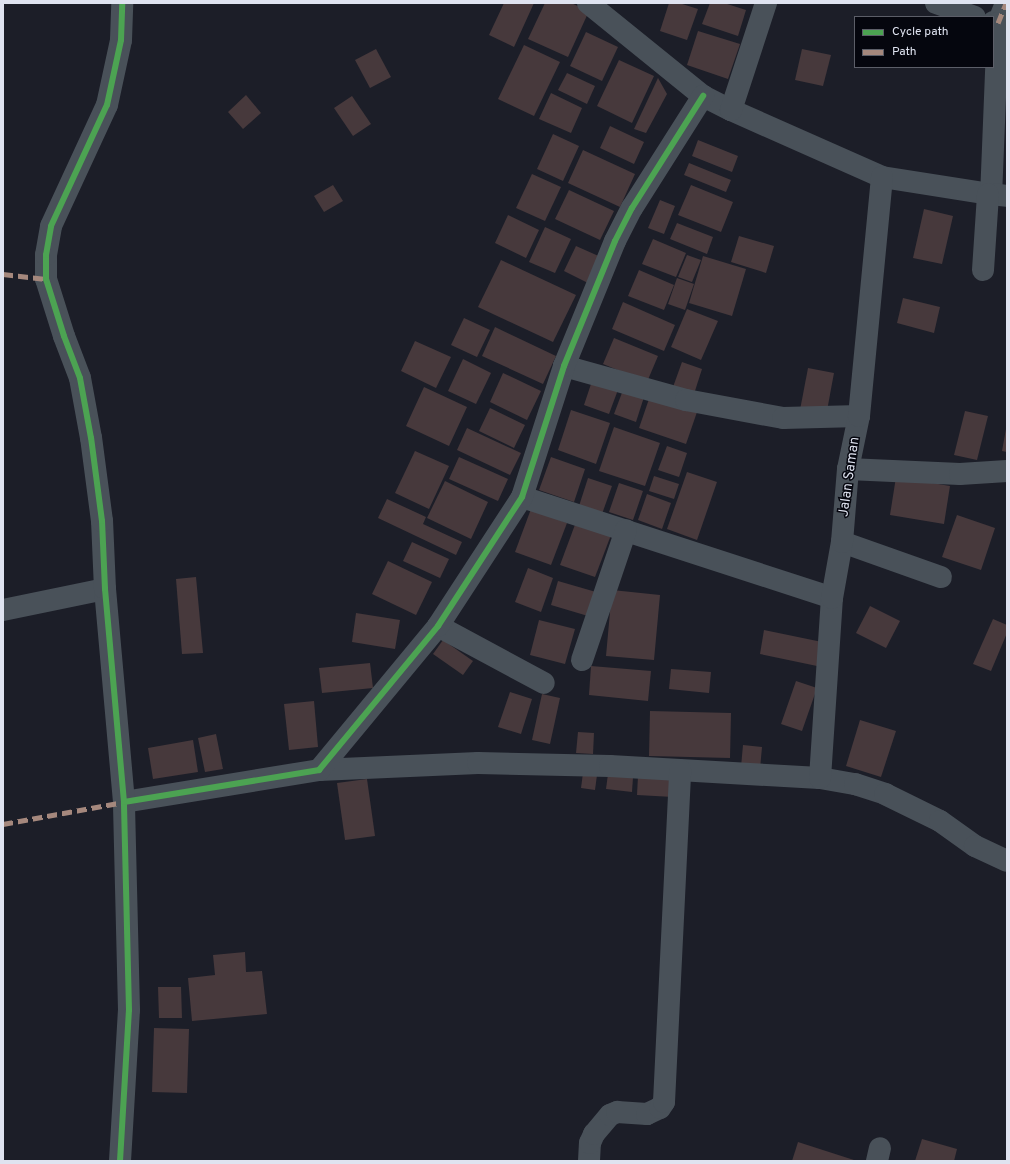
<!DOCTYPE html>
<style>
body{margin:0}
#map{position:relative;width:1010px;height:1164px;overflow:hidden;background:#1c1e28;font-family:Overpass,sans-serif}
div>[style]{position:absolute}
.building>*{inset:0;background:#47393c}
.street>*{height:22px;margin:-11px;padding:0 11px;transform-origin:11px;border-radius:11px;background:#495159}
.quiet>*{height:5px;margin-top:-2.5px;transform-origin:0;background:repeating-linear-gradient(90deg,#a5887d 0 10px,transparent 0 15px)}
.cycleway>*{height:6px;margin:-3px;padding:0 3px;transform-origin:3px;border-radius:3px;background:#4ca352}
span{translate:-50% -50%;white-space:nowrap;text-align:center;line-height:1.15;-webkit-text-stroke:3px #05060e;paint-order:stroke}
.street-label{font-size:14px;color:#dfe3f0}
.frame{position:absolute;inset:0;border:4px solid #dfe3f0;pointer-events:none}
.legend{position:absolute;left:854px;top:16px;width:140px;height:52px;box-sizing:border-box;background:#05060e;border:1px solid #5c5e68;margin:0;padding:5px 7px;list-style:none;font-size:12px;color:#dfe3f0}
.legend li{display:flex;align-items:center;gap:8px;height:20px}
.legend b{width:20px;border:1px solid #5c5e68}
</style>
<div id="map">
<div class="building">
<i style="clip-path:polygon(504px 3px,534px 3px,514px 47px,489px 35px)"></i>
<i style="clip-path:polygon(545px 3px,571px 3px,589px 11px,568px 57px,528px 39px)"></i>
<i style="clip-path:polygon(669px 3px,679px 3px,698px 9px,687px 40px,660px 31px)"></i>
<i style="clip-path:polygon(710px 3px,724px 3px,746px 10px,738px 36px,702px 24px)"></i>
<i style="clip-path:polygon(698px 31px,740px 44px,728px 79px,687px 65px)"></i>
<i style="clip-path:polygon(586px 32px,618px 47px,602px 81px,570px 66px)"></i>
<i style="clip-path:polygon(524px 45px,560px 62px,534px 116px,498px 99px)"></i>
<i style="clip-path:polygon(376px 49px,391px 77px,370px 88px,355px 60px)"></i>
<i style="clip-path:polygon(802px 49px,831px 55px,823px 86px,795px 80px)"></i>
<i style="clip-path:polygon(619px 60px,654px 76px,632px 123px,597px 106px)"></i>
<i style="clip-path:polygon(567px 73px,595px 86px,587px 104px,558px 90px)"></i>
<i style="clip-path:polygon(658px 78px,667px 94px,646px 133px,634px 129px)"></i>
<i style="clip-path:polygon(551px 93px,582px 108px,571px 133px,539px 119px)"></i>
<i style="clip-path:polygon(246px 95px,261px 113px,243px 129px,228px 112px)"></i>
<i style="clip-path:polygon(352px 96px,371px 124px,353px 136px,334px 108px)"></i>
<i style="clip-path:polygon(610px 126px,644px 142px,634px 164px,600px 148px)"></i>
<i style="clip-path:polygon(553px 134px,579px 146px,563px 181px,537px 169px)"></i>
<i style="clip-path:polygon(698px 140px,738px 156px,732px 172px,692px 156px)"></i>
<i style="clip-path:polygon(583px 150px,635px 174px,620px 207px,568px 183px)"></i>
<i style="clip-path:polygon(689px 163px,731px 180px,726px 192px,684px 175px)"></i>
<i style="clip-path:polygon(532px 174px,561px 187px,545px 221px,516px 208px)"></i>
<i style="clip-path:polygon(333px 185px,343px 201px,324px 212px,314px 196px)"></i>
<i style="clip-path:polygon(691px 185px,733px 202px,721px 232px,678px 215px)"></i>
<i style="clip-path:polygon(569px 190px,614px 211px,600px 240px,555px 219px)"></i>
<i style="clip-path:polygon(660px 200px,675px 206px,664px 234px,648px 228px)"></i>
<i style="clip-path:polygon(924px 209px,953px 216px,942px 264px,913px 258px)"></i>
<i style="clip-path:polygon(508px 215px,539px 230px,526px 258px,495px 243px)"></i>
<i style="clip-path:polygon(677px 223px,713px 237px,707px 254px,670px 239px)"></i>
<i style="clip-path:polygon(545px 227px,571px 239px,555px 273px,529px 262px)"></i>
<i style="clip-path:polygon(739px 236px,774px 246px,766px 273px,731px 262px)"></i>
<i style="clip-path:polygon(653px 239px,686px 253px,676px 277px,642px 264px)"></i>
<i style="clip-path:polygon(576px 246px,603px 258px,590px 284px,564px 271px)"></i>
<i style="clip-path:polygon(687px 255px,701px 260px,692px 282px,678px 277px)"></i>
<i style="clip-path:polygon(703px 256px,746px 269px,732px 316px,689px 303px)"></i>
<i style="clip-path:polygon(501px 260px,576px 295px,553px 342px,478px 307px)"></i>
<i style="clip-path:polygon(639px 270px,674px 285px,664px 310px,628px 296px)"></i>
<i style="clip-path:polygon(677px 278px,694px 284px,685px 310px,668px 304px)"></i>
<i style="clip-path:polygon(903px 298px,940px 307px,934px 333px,897px 323px)"></i>
<i style="clip-path:polygon(623px 302px,675px 325px,664px 351px,612px 329px)"></i>
<i style="clip-path:polygon(687px 309px,718px 321px,701px 360px,671px 347px)"></i>
<i style="clip-path:polygon(464px 318px,490px 330px,477px 357px,451px 345px)"></i>
<i style="clip-path:polygon(495px 327px,556px 356px,543px 384px,482px 356px)"></i>
<i style="clip-path:polygon(614px 338px,658px 356px,647px 382px,603px 364px)"></i>
<i style="clip-path:polygon(415px 341px,451px 357px,436px 388px,401px 371px)"></i>
<i style="clip-path:polygon(463px 359px,491px 373px,476px 404px,448px 391px)"></i>
<i style="clip-path:polygon(682px 362px,702px 369px,694px 394px,673px 387px)"></i>
<i style="clip-path:polygon(808px 368px,834px 373px,826px 416px,800px 410px)"></i>
<i style="clip-path:polygon(503px 373px,541px 391px,527px 420px,490px 402px)"></i>
<i style="clip-path:polygon(593px 378px,619px 387px,609px 414px,584px 405px)"></i>
<i style="clip-path:polygon(424px 387px,467px 407px,449px 446px,406px 426px)"></i>
<i style="clip-path:polygon(623px 390px,644px 397px,636px 422px,614px 414px)"></i>
<i style="clip-path:polygon(650px 396px,697px 412px,686px 444px,639px 428px)"></i>
<i style="clip-path:polygon(490px 408px,525px 425px,514px 448px,479px 431px)"></i>
<i style="clip-path:polygon(571px 410px,610px 423px,596px 464px,558px 450px)"></i>
<i style="clip-path:polygon(965px 411px,988px 416px,977px 460px,954px 455px)"></i>
<i style="clip-path:polygon(614px 427px,660px 443px,645px 486px,599px 471px)"></i>
<i style="clip-path:polygon(467px 428px,521px 453px,510px 475px,457px 450px)"></i>
<i style="clip-path:polygon(1006px 429px,1007px 429px,1007px 452px,1002px 451px)"></i>
<i style="clip-path:polygon(667px 446px,687px 453px,679px 477px,658px 470px)"></i>
<i style="clip-path:polygon(415px 451px,449px 466px,429px 509px,395px 493px)"></i>
<i style="clip-path:polygon(459px 457px,508px 479px,498px 501px,449px 479px)"></i>
<i style="clip-path:polygon(551px 457px,585px 469px,574px 502px,539px 490px)"></i>
<i style="clip-path:polygon(687px 472px,717px 482px,697px 540px,667px 529px)"></i>
<i style="clip-path:polygon(654px 476px,679px 484px,674px 499px,649px 491px)"></i>
<i style="clip-path:polygon(896px 477px,950px 486px,944px 524px,890px 515px)"></i>
<i style="clip-path:polygon(588px 478px,612px 486px,602px 514px,579px 506px)"></i>
<i style="clip-path:polygon(445px 481px,488px 502px,471px 539px,427px 518px)"></i>
<i style="clip-path:polygon(619px 483px,643px 491px,633px 520px,609px 512px)"></i>
<i style="clip-path:polygon(647px 494px,671px 503px,662px 529px,638px 520px)"></i>
<i style="clip-path:polygon(387px 499px,426px 517px,423px 524px,462px 542px,456px 555px,378px 518px)"></i>
<i style="clip-path:polygon(531px 509px,567px 523px,551px 565px,515px 552px)"></i>
<i style="clip-path:polygon(957px 515px,995px 528px,981px 570px,942px 557px)"></i>
<i style="clip-path:polygon(576px 522px,611px 535px,595px 577px,560px 565px)"></i>
<i style="clip-path:polygon(412px 542px,449px 559px,440px 578px,403px 561px)"></i>
<i style="clip-path:polygon(388px 561px,432px 582px,416px 615px,372px 594px)"></i>
<i style="clip-path:polygon(528px 568px,553px 578px,541px 612px,515px 602px)"></i>
<i style="clip-path:polygon(196px 577px,203px 653px,182px 654px,176px 579px)"></i>
<i style="clip-path:polygon(558px 581px,596px 592px,588px 616px,551px 605px)"></i>
<i style="clip-path:polygon(612px 590px,660px 595px,654px 660px,606px 656px)"></i>
<i style="clip-path:polygon(870px 606px,900px 621px,886px 648px,856px 633px)"></i>
<i style="clip-path:polygon(356px 613px,400px 620px,395px 649px,352px 642px)"></i>
<i style="clip-path:polygon(993px 619px,1007px 625px,1007px 633px,991px 671px,973px 664px)"></i>
<i style="clip-path:polygon(539px 620px,575px 629px,565px 664px,530px 655px)"></i>
<i style="clip-path:polygon(764px 630px,822px 642px,817px 666px,760px 654px)"></i>
<i style="clip-path:polygon(443px 640px,473px 661px,463px 675px,433px 654px)"></i>
<i style="clip-path:polygon(370px 663px,373px 688px,322px 693px,319px 668px)"></i>
<i style="clip-path:polygon(591px 666px,651px 671px,648px 701px,589px 695px)"></i>
<i style="clip-path:polygon(671px 669px,711px 672px,709px 693px,669px 689px)"></i>
<i style="clip-path:polygon(796px 681px,817px 688px,802px 731px,781px 724px)"></i>
<i style="clip-path:polygon(510px 692px,532px 699px,521px 734px,498px 727px)"></i>
<i style="clip-path:polygon(542px 694px,560px 698px,550px 744px,532px 740px)"></i>
<i style="clip-path:polygon(314px 701px,318px 747px,289px 750px,284px 704px)"></i>
<i style="clip-path:polygon(650px 711px,731px 713px,730px 758px,649px 756px)"></i>
<i style="clip-path:polygon(860px 720px,896px 731px,881px 777px,846px 766px)"></i>
<i style="clip-path:polygon(578px 732px,594px 733px,593px 754px,576px 753px)"></i>
<i style="clip-path:polygon(216px 734px,223px 769px,205px 772px,198px 738px)"></i>
<i style="clip-path:polygon(193px 740px,198px 772px,153px 779px,148px 748px)"></i>
<i style="clip-path:polygon(743px 745px,762px 747px,760px 769px,741px 767px)"></i>
<i style="clip-path:polygon(583px 773px,597px 775px,595px 790px,581px 788px)"></i>
<i style="clip-path:polygon(608px 774px,633px 777px,632px 792px,606px 789px)"></i>
<i style="clip-path:polygon(638px 776px,674px 779px,673px 797px,637px 795px)"></i>
<i style="clip-path:polygon(367px 779px,375px 836px,345px 840px,337px 783px)"></i>
<i style="clip-path:polygon(245px 952px,246px 972px,262px 971px,267px 1014px,192px 1021px,188px 978px,215px 975px,213px 955px)"></i>
<i style="clip-path:polygon(158px 987px,181px 987px,182px 1018px,159px 1018px)"></i>
<i style="clip-path:polygon(154px 1028px,189px 1029px,187px 1093px,152px 1092px)"></i>
<i style="clip-path:polygon(922px 1139px,957px 1149px,954px 1161px,915px 1161px)"></i>
<i style="clip-path:polygon(798px 1142px,857px 1161px,792px 1161px)"></i>
</div>
<div class="street">
<i style="left:588px;top:3px;width:148px;rotate:39deg"></i>
<i style="left:703px;top:96px;width:31px;rotate:27deg"></i>
<i style="left:731px;top:110px;width:165px;rotate:23.9deg"></i>
<i style="left:882px;top:177px;width:110px;rotate:8.9deg"></i>
<i style="left:936px;top:3px;width:41px;rotate:19.7deg"></i>
<i style="left:993px;top:22px;width:5px;rotate:11deg"></i>
<i style="left:998px;top:23px;width:22px;rotate:-68deg"></i>
<i style="left:1007px;top:24px;width:9px;rotate:-174deg"></i>
<i style="left:998px;top:23px;width:171px;rotate:92.3deg"></i>
<i style="left:991px;top:194px;width:16px;rotate:7deg"></i>
<i style="left:731px;top:110px;width:113px;rotate:-71.9deg"></i>
<i style="left:983px;top:270px;width:76px;rotate:-86.2deg"></i>
<i style="left:564px;top:366px;width:127px;rotate:15.6deg"></i>
<i style="left:686px;top:400px;width:99px;rotate:10.5deg"></i>
<i style="left:783px;top:418px;width:76px;rotate:-1.5deg"></i>
<i style="left:848px;top:469px;width:112px;rotate:2.6deg"></i>
<i style="left:960px;top:474px;width:47px;rotate:-3.7deg"></i>
<i style="left:522px;top:497px;width:326px;rotate:18deg"></i>
<i style="left:842px;top:542px;width:105px;rotate:19.5deg"></i>
<i style="left:3px;top:610px;width:104px;rotate:-11.6deg"></i>
<i style="left:438px;top:626px;width:120px;rotate:28.3deg"></i>
<i style="left:582px;top:660px;width:137px;rotate:-71.3deg"></i>
<i style="left:319px;top:770px;width:159px;rotate:-2.5deg"></i>
<i style="left:478px;top:763px;width:132px;rotate:1.3deg"></i>
<i style="left:610px;top:766px;width:210px;rotate:3.3deg"></i>
<i style="left:820px;top:778px;width:36px;rotate:10deg"></i>
<i style="left:855px;top:784px;width:32px;rotate:18deg"></i>
<i style="left:885px;top:794px;width:61px;rotate:26.1deg"></i>
<i style="left:940px;top:821px;width:43px;rotate:35.5deg"></i>
<i style="left:975px;top:846px;width:35px;rotate:25deg"></i>
<i style="left:820px;top:778px;width:180px;rotate:-86.2deg"></i>
<i style="left:832px;top:598px;width:57px;rotate:-79.9deg"></i>
<i style="left:842px;top:542px;width:73px;rotate:-85.3deg"></i>
<i style="left:848px;top:469px;width:54px;rotate:-78.3deg"></i>
<i style="left:859px;top:416px;width:240px;rotate:-84.5deg"></i>
<i style="left:124px;top:802px;width:198px;rotate:-9.3deg"></i>
<i style="left:319px;top:770px;width:187px;rotate:-50.4deg"></i>
<i style="left:438px;top:626px;width:154px;rotate:-56.9deg"></i>
<i style="left:522px;top:497px;width:138px;rotate:-72.2deg"></i>
<i style="left:564px;top:366px;width:135px;rotate:-67.8deg"></i>
<i style="left:615px;top:241px;width:37px;rotate:-63deg"></i>
<i style="left:632px;top:208px;width:133px;rotate:-57.6deg"></i>
<i style="left:120px;top:1161px;width:151px;rotate:-86.6deg"></i>
<i style="left:129px;top:1010px;width:208px;rotate:-91.4deg"></i>
<i style="left:124px;top:802px;width:214px;rotate:-95.1deg"></i>
<i style="left:105px;top:589px;width:68px;rotate:-92.5deg"></i>
<i style="left:102px;top:521px;width:84px;rotate:-97.5deg"></i>
<i style="left:91px;top:438px;width:61px;rotate:-100.4deg"></i>
<i style="left:80px;top:378px;width:45px;rotate:-110.9deg"></i>
<i style="left:64px;top:336px;width:60px;rotate:-107.5deg"></i>
<i style="left:46px;top:279px;width:24px;rotate:-90deg"></i>
<i style="left:46px;top:255px;width:29px;rotate:-80deg"></i>
<i style="left:51px;top:226px;width:133px;rotate:-65.2deg"></i>
<i style="left:107px;top:105px;width:66px;rotate:-77.8deg"></i>
<i style="left:121px;top:40px;width:37px;rotate:-88deg"></i>
<i style="left:589px;top:1161px;width:18px;rotate:-87deg"></i>
<i style="left:590px;top:1143px;width:10px;rotate:-66deg"></i>
<i style="left:594px;top:1134px;width:25px;rotate:-50deg"></i>
<i style="left:610px;top:1115px;width:8px;rotate:-23deg"></i>
<i style="left:617px;top:1112px;width:30px;rotate:4deg"></i>
<i style="left:647px;top:1114px;width:14px;rotate:-25deg"></i>
<i style="left:660px;top:1108px;width:7px;rotate:-56deg"></i>
<i style="left:664px;top:1102px;width:332px;rotate:-87.2deg"></i>
<i style="left:877px;top:1161px;width:13px;rotate:-77deg"></i>
</div>
<div class="quiet">
<i style="left:998px;top:23px;width:22px;rotate:-68deg"></i>
<i style="left:3px;top:274px;width:43px;rotate:6.6deg"></i>
<i style="left:3px;top:824px;width:123px;rotate:-10.3deg"></i>
</div>
<div class="cycleway">
<i style="left:124px;top:802px;width:198px;rotate:-9.3deg"></i>
<i style="left:319px;top:770px;width:187px;rotate:-50.4deg"></i>
<i style="left:438px;top:626px;width:154px;rotate:-56.9deg"></i>
<i style="left:522px;top:497px;width:138px;rotate:-72.2deg"></i>
<i style="left:564px;top:366px;width:135px;rotate:-67.8deg"></i>
<i style="left:615px;top:241px;width:37px;rotate:-63deg"></i>
<i style="left:632px;top:208px;width:133px;rotate:-57.6deg"></i>
<i style="left:120px;top:1161px;width:151px;rotate:-86.6deg"></i>
<i style="left:129px;top:1010px;width:208px;rotate:-91.4deg"></i>
<i style="left:124px;top:802px;width:214px;rotate:-95.1deg"></i>
<i style="left:105px;top:589px;width:68px;rotate:-92.5deg"></i>
<i style="left:102px;top:521px;width:84px;rotate:-97.5deg"></i>
<i style="left:91px;top:438px;width:61px;rotate:-100.4deg"></i>
<i style="left:80px;top:378px;width:45px;rotate:-110.9deg"></i>
<i style="left:64px;top:336px;width:60px;rotate:-107.5deg"></i>
<i style="left:46px;top:279px;width:24px;rotate:-90deg"></i>
<i style="left:46px;top:255px;width:29px;rotate:-80deg"></i>
<i style="left:51px;top:226px;width:133px;rotate:-65.2deg"></i>
<i style="left:107px;top:105px;width:66px;rotate:-77.8deg"></i>
<i style="left:121px;top:40px;width:37px;rotate:-88deg"></i>
</div>
<div class="street-label">
<span style="left:850px;top:477px;rotate:-82deg">Jalan Saman</span>
</div>
<div class="frame"></div>
<ul class="legend">
<li><b style="height:5px;background:#4ca352"></b>Cycle path</li>
<li><b style="height:5px;background:#a5887d"></b>Path</li>
</ul>
</div>
